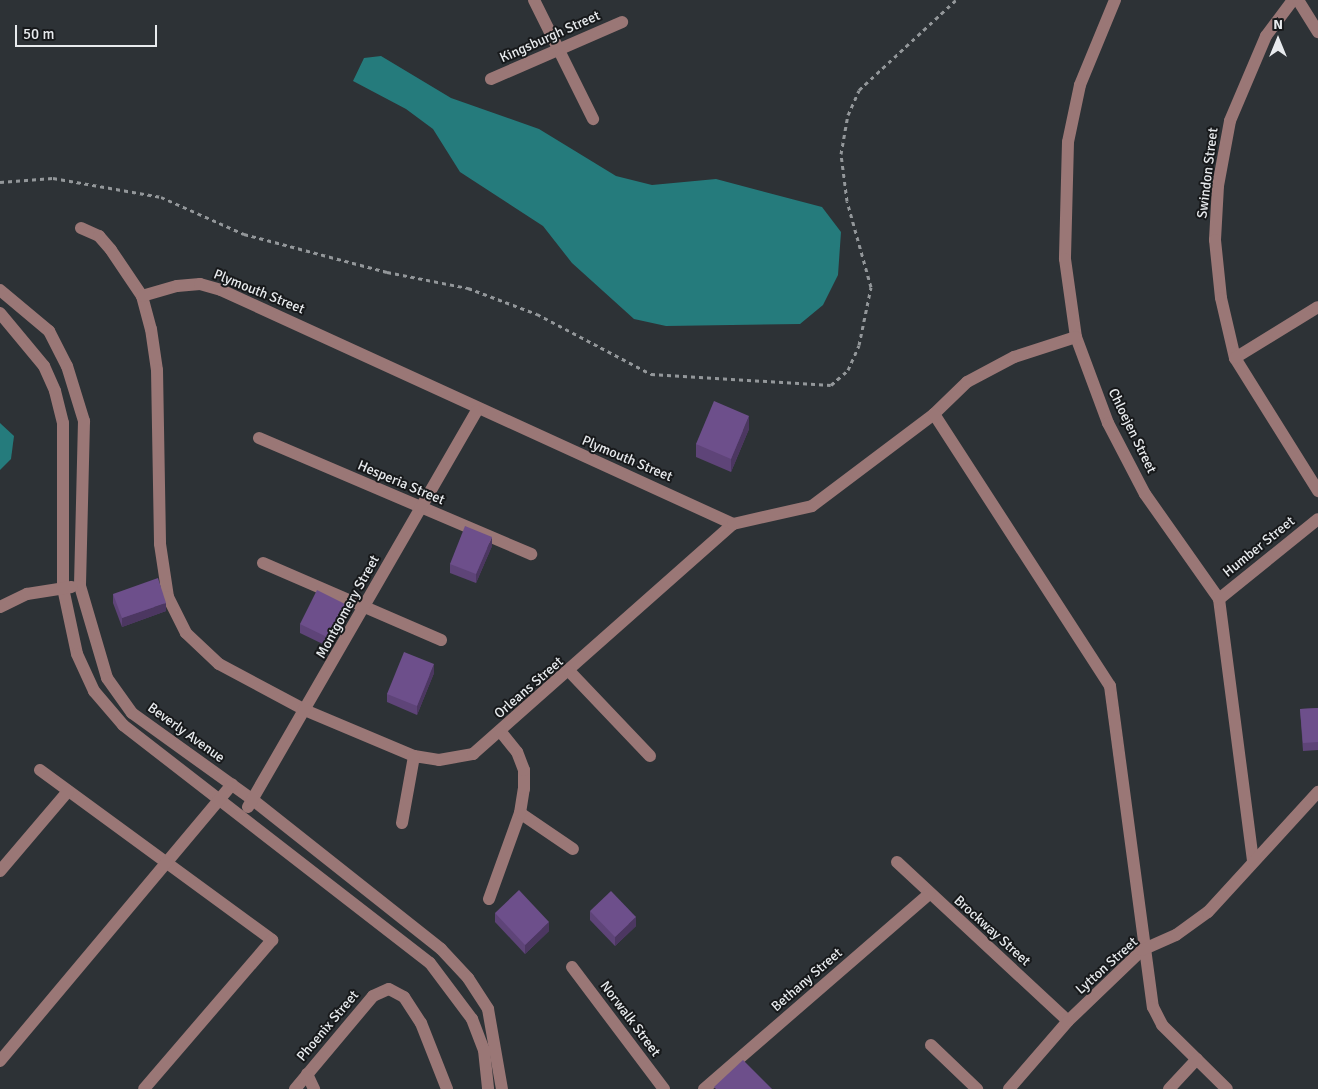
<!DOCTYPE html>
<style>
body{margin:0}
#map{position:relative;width:1318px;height:1089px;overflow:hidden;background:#2d3236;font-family:Signika,sans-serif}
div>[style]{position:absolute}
.water>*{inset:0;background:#257b7c}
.path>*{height:3px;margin-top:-1.5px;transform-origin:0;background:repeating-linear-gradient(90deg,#93979a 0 4px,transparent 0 8px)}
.minor>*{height:12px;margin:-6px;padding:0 6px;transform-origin:6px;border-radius:6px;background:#9a7776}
.wall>*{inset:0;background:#5e4478}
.shaded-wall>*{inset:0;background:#4c3761}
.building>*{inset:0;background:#6d4f8b}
span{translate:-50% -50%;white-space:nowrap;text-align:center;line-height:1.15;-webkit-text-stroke:4px #17191b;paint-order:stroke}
.street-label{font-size:14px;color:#e8ebee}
.north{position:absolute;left:1253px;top:15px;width:50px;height:50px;-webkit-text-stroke:4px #17191b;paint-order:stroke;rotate:0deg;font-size:14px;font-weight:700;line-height:20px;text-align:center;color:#e8ebee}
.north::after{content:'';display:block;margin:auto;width:18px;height:22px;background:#e8ebee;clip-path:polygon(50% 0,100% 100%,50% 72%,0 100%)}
.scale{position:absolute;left:15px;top:25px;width:142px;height:22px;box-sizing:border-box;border:2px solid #e8ebee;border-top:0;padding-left:6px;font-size:15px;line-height:18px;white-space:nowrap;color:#e8ebee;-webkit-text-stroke:4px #17191b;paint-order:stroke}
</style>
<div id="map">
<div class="water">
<i style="clip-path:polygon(381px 56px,451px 98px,539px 129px,616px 176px,652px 185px,716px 179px,822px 207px,841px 232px,838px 275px,823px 305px,800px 324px,666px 326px,634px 319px,572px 263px,543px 226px,460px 172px,433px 129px,406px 109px,353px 81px,364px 58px)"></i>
<i style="clip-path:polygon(0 423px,14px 436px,11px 459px,0 470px)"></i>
</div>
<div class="path">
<i style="left:0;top:182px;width:53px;rotate:-4.3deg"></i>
<i style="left:53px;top:178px;width:110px;rotate:10deg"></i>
<i style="left:161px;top:197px;width:91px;rotate:24deg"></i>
<i style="left:244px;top:234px;width:148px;rotate:14.9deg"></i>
<i style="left:387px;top:272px;width:83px;rotate:11.2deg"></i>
<i style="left:468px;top:288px;width:74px;rotate:20.6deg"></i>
<i style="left:537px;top:314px;width:129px;rotate:27.8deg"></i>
<i style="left:651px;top:374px;width:180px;rotate:3.5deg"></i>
<i style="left:831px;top:385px;width:23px;rotate:-41deg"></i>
<i style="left:848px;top:370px;width:27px;rotate:-66deg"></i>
<i style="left:859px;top:345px;width:59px;rotate:-78.3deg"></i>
<i style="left:871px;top:287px;width:89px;rotate:-105.6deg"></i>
<i style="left:847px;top:201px;width:47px;rotate:-97.3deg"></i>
<i style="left:841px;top:154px;width:40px;rotate:-80deg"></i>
<i style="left:848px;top:115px;width:27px;rotate:-66deg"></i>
<i style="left:859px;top:90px;width:132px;rotate:-42.9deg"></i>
</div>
<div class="minor">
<i style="left:534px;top:0;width:133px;rotate:63.6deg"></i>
<i style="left:1115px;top:0;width:92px;rotate:112.4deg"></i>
<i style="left:1080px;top:85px;width:58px;rotate:101.9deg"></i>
<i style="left:1068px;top:142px;width:117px;rotate:91.5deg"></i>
<i style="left:1065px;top:259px;width:79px;rotate:82deg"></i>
<i style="left:1076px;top:337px;width:92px;rotate:69.6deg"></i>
<i style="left:1108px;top:423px;width:80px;rotate:62.5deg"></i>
<i style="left:1145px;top:494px;width:128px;rotate:54.8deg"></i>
<i style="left:1219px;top:599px;width:265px;rotate:82.6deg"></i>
<i style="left:1293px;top:0;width:45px;rotate:126.9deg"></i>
<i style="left:1266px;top:36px;width:92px;rotate:113deg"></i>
<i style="left:1230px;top:121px;width:66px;rotate:100.5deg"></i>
<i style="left:1218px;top:186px;width:54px;rotate:93.2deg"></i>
<i style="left:1215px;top:240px;width:58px;rotate:84.1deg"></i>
<i style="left:1221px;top:298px;width:62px;rotate:76.9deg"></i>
<i style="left:1235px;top:358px;width:157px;rotate:58deg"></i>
<i style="left:1298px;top:0;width:38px;rotate:58deg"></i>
<i style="left:491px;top:79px;width:143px;rotate:-23.5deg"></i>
<i style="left:81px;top:228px;width:20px;rotate:24deg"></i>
<i style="left:99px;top:236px;width:18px;rotate:49deg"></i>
<i style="left:111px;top:250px;width:55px;rotate:56deg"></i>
<i style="left:142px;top:296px;width:34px;rotate:75deg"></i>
<i style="left:151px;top:329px;width:41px;rotate:81.7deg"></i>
<i style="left:157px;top:370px;width:174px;rotate:89deg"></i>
<i style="left:160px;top:544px;width:54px;rotate:81.4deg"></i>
<i style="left:168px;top:597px;width:40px;rotate:63.4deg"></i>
<i style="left:186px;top:633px;width:45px;rotate:43.2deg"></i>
<i style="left:219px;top:664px;width:100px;rotate:28.1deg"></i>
<i style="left:307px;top:711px;width:116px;rotate:22.8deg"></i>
<i style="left:414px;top:756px;width:25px;rotate:9deg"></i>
<i style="left:439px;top:760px;width:35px;rotate:-10deg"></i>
<i style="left:473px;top:754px;width:347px;rotate:-41.5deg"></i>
<i style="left:0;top:290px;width:64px;rotate:39.9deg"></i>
<i style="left:49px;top:331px;width:39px;rotate:63deg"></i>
<i style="left:67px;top:366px;width:58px;rotate:72.8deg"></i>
<i style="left:84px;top:421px;width:165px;rotate:91.4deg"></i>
<i style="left:80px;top:586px;width:96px;rotate:73.6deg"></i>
<i style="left:107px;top:678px;width:43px;rotate:54.5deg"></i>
<i style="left:132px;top:713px;width:149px;rotate:35.7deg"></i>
<i style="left:253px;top:800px;width:240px;rotate:38.4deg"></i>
<i style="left:441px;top:949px;width:40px;rotate:47deg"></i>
<i style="left:468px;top:978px;width:37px;rotate:57deg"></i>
<i style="left:488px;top:1009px;width:81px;rotate:80.1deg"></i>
<i style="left:142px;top:296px;width:36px;rotate:-16deg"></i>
<i style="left:177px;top:286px;width:23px;rotate:-5deg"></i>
<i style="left:200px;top:284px;width:22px;rotate:16deg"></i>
<i style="left:221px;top:290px;width:563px;rotate:24.56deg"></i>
<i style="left:733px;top:524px;width:81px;rotate:-12.8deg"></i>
<i style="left:812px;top:506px;width:153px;rotate:-37deg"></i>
<i style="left:934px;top:414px;width:46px;rotate:-44.1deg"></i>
<i style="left:967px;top:382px;width:53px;rotate:-28deg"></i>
<i style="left:1014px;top:357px;width:65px;rotate:-17.9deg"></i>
<i style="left:0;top:313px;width:69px;rotate:50.3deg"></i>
<i style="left:44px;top:366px;width:27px;rotate:66deg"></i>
<i style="left:55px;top:391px;width:33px;rotate:76deg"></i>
<i style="left:63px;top:423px;width:165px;rotate:90deg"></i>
<i style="left:63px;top:588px;width:67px;rotate:78deg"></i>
<i style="left:77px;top:654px;width:41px;rotate:65.3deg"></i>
<i style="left:94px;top:691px;width:45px;rotate:49.5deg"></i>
<i style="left:123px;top:725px;width:388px;rotate:37.8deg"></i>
<i style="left:430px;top:963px;width:70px;rotate:53.1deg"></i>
<i style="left:472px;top:1019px;width:33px;rotate:69deg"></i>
<i style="left:484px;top:1050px;width:39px;rotate:84deg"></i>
<i style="left:1235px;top:358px;width:97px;rotate:-31.6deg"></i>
<i style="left:934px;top:414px;width:324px;rotate:57.1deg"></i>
<i style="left:1110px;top:686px;width:324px;rotate:82.4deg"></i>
<i style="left:1153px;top:1007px;width:20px;rotate:63deg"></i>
<i style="left:1162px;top:1025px;width:91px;rotate:44.6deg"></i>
<i style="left:259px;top:438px;width:296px;rotate:23.1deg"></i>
<i style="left:263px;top:563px;width:194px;rotate:23.4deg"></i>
<i style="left:1219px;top:599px;width:127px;rotate:-38.9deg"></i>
<i style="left:0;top:607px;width:30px;rotate:-26deg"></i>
<i style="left:27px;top:594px;width:45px;rotate:-9deg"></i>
<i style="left:570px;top:672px;width:116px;rotate:46.4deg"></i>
<i style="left:40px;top:770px;width:288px;rotate:36.2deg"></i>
<i style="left:272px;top:940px;width:196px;rotate:130.7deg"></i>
<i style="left:248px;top:807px;width:457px;rotate:-60deg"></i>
<i style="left:520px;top:813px;width:64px;rotate:34.2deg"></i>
<i style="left:402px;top:823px;width:68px;rotate:-79.8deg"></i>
<i style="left:897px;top:862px;width:233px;rotate:42.9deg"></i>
<i style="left:0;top:871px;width:105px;rotate:-49.6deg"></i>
<i style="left:489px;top:899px;width:91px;rotate:-70.2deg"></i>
<i style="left:520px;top:813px;width:24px;rotate:-81deg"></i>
<i style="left:524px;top:789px;width:19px;rotate:-90deg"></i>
<i style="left:524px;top:770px;width:19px;rotate:-111deg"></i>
<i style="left:517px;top:752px;width:26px;rotate:-129deg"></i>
<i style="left:572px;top:967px;width:153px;rotate:53deg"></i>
<i style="left:931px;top:1045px;width:64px;rotate:43.7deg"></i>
<i style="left:0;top:1061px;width:361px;rotate:-50deg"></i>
<i style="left:307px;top:1074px;width:17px;rotate:65deg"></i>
<i style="left:295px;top:1089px;width:121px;rotate:-50deg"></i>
<i style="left:373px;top:996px;width:17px;rotate:-24deg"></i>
<i style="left:389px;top:989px;width:17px;rotate:28deg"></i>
<i style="left:404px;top:997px;width:31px;rotate:57deg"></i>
<i style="left:421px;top:1023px;width:71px;rotate:68.5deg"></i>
<i style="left:704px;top:1089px;width:298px;rotate:-40.9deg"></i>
<i style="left:1009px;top:1089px;width:90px;rotate:-49.1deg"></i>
<i style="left:1068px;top:1021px;width:103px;rotate:-43.8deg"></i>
<i style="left:1142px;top:950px;width:37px;rotate:-24deg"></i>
<i style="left:1176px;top:935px;width:39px;rotate:-36deg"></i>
<i style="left:1208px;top:912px;width:163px;rotate:-47.5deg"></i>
<i style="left:1169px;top:1089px;width:41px;rotate:-47deg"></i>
</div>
<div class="wall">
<i style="clip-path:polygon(749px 429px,731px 472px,696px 457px,696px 444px)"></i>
<i style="clip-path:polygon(492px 546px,476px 583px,450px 573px,450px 564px)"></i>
<i style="clip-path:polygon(113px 594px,166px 611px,122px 627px,113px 603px)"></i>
<i style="clip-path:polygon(345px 613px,329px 647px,300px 633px,300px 624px)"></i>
<i style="clip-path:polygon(434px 673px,417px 715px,387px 702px,387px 694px)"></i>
<i style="clip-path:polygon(1318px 708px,1318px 750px,1303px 751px,1300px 709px)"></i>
<i style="clip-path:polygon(590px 911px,636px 926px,615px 946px,590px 920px)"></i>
<i style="clip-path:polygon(495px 913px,549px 931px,525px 954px,495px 922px)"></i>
</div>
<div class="shaded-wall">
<i style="clip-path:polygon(749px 416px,749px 429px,731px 472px,731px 459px)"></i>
<i style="clip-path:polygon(492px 537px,492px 546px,476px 583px,476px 574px)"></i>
<i style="clip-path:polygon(166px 603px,166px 611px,122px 627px,122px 618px)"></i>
<i style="clip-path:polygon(345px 604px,345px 613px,329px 647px,329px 638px)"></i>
<i style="clip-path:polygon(434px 664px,434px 673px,417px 715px,417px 706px)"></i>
<i style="clip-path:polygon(636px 917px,636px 926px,615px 946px,615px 937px)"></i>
<i style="clip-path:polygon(549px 922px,549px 931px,525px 954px,525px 945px)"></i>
</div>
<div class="building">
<i style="clip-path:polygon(714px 401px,749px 416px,731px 459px,696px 444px)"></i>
<i style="clip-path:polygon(465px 526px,492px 537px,476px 574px,450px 564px)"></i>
<i style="clip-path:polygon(158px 578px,166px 603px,122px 618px,113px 594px)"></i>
<i style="clip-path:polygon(317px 590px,345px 604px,329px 638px,300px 624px)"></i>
<i style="clip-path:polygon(404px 652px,434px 664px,417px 706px,387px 694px)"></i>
<i style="clip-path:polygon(1318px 708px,1318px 742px,1303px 743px,1300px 709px)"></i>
<i style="clip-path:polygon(519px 890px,549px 922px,525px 945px,495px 913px)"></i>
<i style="clip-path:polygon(611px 891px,636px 917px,615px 937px,590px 911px)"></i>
<i style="clip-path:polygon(743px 1060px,772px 1089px,716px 1089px,714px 1087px)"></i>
</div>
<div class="street-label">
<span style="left:550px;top:37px;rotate:-24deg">Kingsburgh Street</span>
<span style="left:1208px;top:173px;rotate:-83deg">Swindon Street</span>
<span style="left:259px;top:292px;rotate:22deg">Plymouth Street</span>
<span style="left:1132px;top:431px;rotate:64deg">Chloejen Street</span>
<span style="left:627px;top:459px;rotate:23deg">Plymouth Street</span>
<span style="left:401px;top:483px;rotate:23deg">Hesperia Street</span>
<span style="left:1259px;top:547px;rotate:-39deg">Humber Street</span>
<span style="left:348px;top:607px;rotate:-61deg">Montgomery Street</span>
<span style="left:529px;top:688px;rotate:-41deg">Orleans Street</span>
<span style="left:186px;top:733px;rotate:36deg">Beverly Avenue</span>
<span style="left:992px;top:931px;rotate:42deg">Brockway Street</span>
<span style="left:1107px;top:966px;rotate:-42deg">Lytton Street</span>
<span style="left:807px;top:980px;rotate:-41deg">Bethany Street</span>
<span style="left:630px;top:1019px;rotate:53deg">Norwalk Street</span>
<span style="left:328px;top:1026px;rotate:-50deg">Phoenix Street</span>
</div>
<div class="north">N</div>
<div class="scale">50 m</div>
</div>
